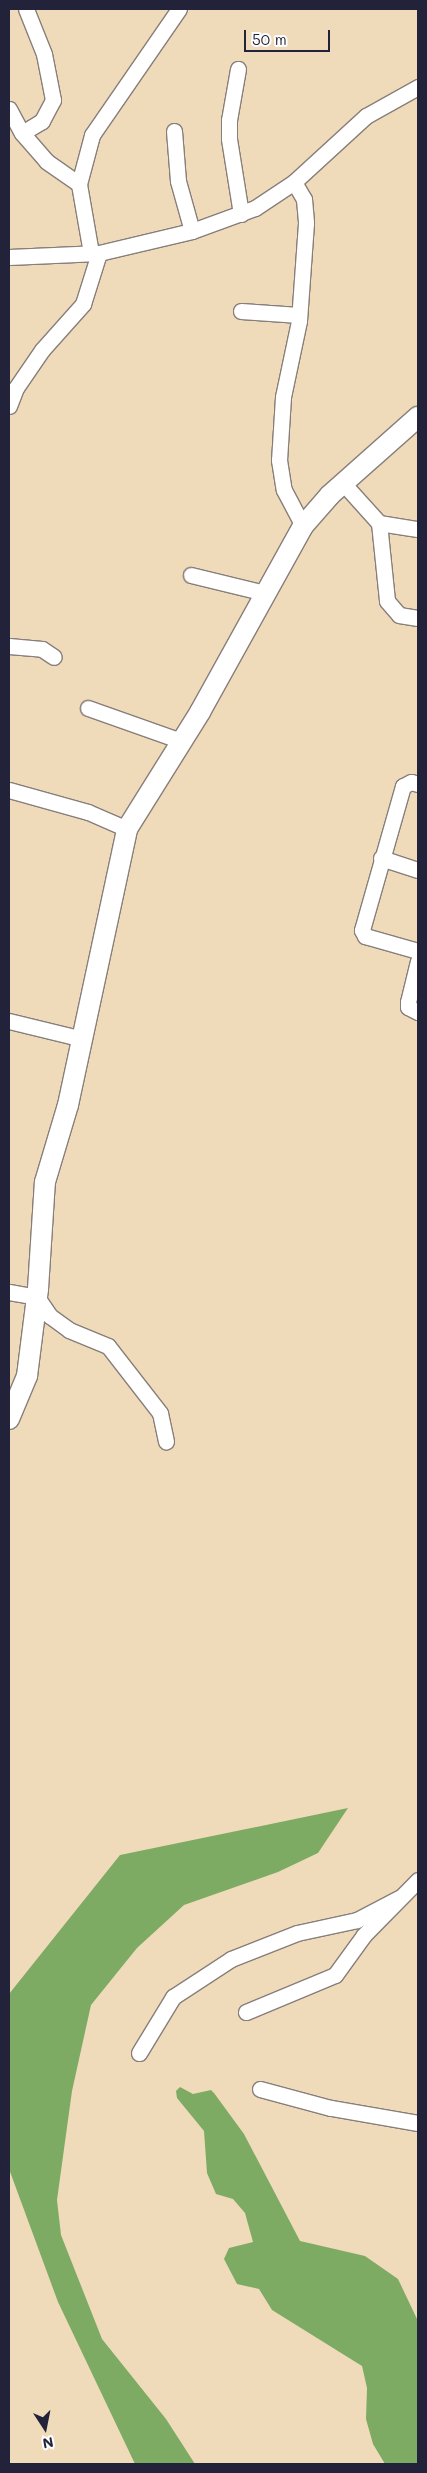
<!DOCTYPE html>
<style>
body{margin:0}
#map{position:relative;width:427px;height:2473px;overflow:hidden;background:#efdbba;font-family:Mali,sans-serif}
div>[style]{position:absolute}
.forest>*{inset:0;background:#7eab63}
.roads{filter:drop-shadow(1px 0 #887e7a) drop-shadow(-1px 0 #887e7a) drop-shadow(0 1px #887e7a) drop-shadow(0 -1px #887e7a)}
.minor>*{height:15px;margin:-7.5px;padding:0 7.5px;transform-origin:7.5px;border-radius:7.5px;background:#fff}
.major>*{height:20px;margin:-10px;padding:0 10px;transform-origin:10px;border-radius:10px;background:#fff}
span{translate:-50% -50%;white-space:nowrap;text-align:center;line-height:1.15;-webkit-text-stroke:4.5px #fff;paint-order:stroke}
.frame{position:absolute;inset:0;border:10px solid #22223b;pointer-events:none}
.north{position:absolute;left:20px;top:2403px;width:50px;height:50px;-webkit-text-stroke:4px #fff;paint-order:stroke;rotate:169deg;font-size:14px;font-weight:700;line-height:20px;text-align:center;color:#22223b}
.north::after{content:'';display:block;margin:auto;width:18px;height:22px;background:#22223b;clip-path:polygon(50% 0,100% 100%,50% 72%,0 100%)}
.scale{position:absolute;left:244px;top:30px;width:86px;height:22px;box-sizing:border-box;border:2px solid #22223b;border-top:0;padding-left:6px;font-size:15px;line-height:18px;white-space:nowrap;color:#22223b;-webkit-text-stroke:4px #fff;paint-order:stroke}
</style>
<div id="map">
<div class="forest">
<i style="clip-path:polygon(348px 1808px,318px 1853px,278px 1872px,184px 1905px,137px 1948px,91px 2005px,72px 2091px,57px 2200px,61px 2235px,102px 2339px,166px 2419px,195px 2464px,135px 2464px,58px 2302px,9px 2169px,9px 1994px,120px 1855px)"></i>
<i style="clip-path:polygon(180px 2087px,193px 2094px,211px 2090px,214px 2093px,244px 2134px,300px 2241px,365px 2256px,398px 2279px,418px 2321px,418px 2464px,385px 2464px,373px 2444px,366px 2419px,367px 2388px,362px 2366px,272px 2310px,259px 2289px,237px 2284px,224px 2259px,229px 2248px,253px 2242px,245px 2213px,233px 2199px,216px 2194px,207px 2173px,204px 2131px,177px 2098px,176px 2091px)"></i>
</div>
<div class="roads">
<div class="minor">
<i style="left:26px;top:9px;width:48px;rotate:68.2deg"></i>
<i style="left:44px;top:54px;width:47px;rotate:78.9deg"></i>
<i style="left:53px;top:100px;width:24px;rotate:118deg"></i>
<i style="left:42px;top:121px;width:23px;rotate:149deg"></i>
<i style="left:22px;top:133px;width:37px;rotate:49deg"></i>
<i style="left:46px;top:161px;width:40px;rotate:34.9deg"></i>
<i style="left:238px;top:69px;width:52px;rotate:100deg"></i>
<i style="left:229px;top:120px;width:19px;rotate:90deg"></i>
<i style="left:229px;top:139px;width:76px;rotate:80.9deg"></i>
<i style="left:9px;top:109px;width:27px;rotate:62deg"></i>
<i style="left:174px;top:131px;width:50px;rotate:85.4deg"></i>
<i style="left:178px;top:181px;width:52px;rotate:74.4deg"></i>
<i style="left:294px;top:182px;width:20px;rotate:60deg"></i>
<i style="left:304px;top:199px;width:24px;rotate:85deg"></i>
<i style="left:306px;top:223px;width:98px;rotate:94.1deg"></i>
<i style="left:299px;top:321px;width:78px;rotate:101.9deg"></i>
<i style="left:283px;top:397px;width:63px;rotate:93.6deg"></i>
<i style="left:279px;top:460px;width:30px;rotate:81deg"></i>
<i style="left:284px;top:490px;width:41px;rotate:62.2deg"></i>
<i style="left:91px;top:253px;width:70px;rotate:-99.9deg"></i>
<i style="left:79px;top:184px;width:51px;rotate:-75.1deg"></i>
<i style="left:92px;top:135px;width:153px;rotate:-55.4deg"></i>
<i style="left:9px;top:257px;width:90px;rotate:-2.5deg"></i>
<i style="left:99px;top:253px;width:96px;rotate:-13.3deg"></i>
<i style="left:192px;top:231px;width:67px;rotate:-20.1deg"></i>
<i style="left:255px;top:208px;width:47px;rotate:-33.7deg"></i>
<i style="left:294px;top:182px;width:98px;rotate:-42.5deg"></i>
<i style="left:366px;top:116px;width:60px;rotate:-29.1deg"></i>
<i style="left:241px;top:311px;width:58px;rotate:3.9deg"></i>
<i style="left:9px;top:406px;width:19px;rotate:-69deg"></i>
<i style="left:16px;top:388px;width:46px;rotate:-55.6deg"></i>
<i style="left:42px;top:350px;width:62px;rotate:-48.3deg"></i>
<i style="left:83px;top:304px;width:53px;rotate:-72.6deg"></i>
<i style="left:343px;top:483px;width:54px;rotate:48deg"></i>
<i style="left:379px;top:523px;width:78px;rotate:84.1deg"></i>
<i style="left:387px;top:601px;width:18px;rotate:49deg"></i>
<i style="left:399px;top:615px;width:19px;rotate:9deg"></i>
<i style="left:379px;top:523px;width:39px;rotate:9deg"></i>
<i style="left:191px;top:575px;width:76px;rotate:13.7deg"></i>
<i style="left:9px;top:646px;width:33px;rotate:5deg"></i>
<i style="left:42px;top:649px;width:14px;rotate:34deg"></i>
<i style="left:88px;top:708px;width:99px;rotate:19.5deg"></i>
<i style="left:418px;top:784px;width:7px;rotate:-164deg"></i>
<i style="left:411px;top:782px;width:9px;rotate:153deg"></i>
<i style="left:403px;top:786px;width:150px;rotate:105.9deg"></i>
<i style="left:362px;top:930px;width:7px;rotate:63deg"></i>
<i style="left:365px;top:936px;width:55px;rotate:15.8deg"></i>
<i style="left:9px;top:790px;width:82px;rotate:15.6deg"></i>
<i style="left:88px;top:812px;width:43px;rotate:23.6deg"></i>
<i style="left:381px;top:858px;width:39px;rotate:18deg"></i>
<i style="left:418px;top:961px;width:42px;rotate:103.7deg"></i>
<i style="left:408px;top:1002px;width:5px;rotate:90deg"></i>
<i style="left:408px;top:1007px;width:11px;rotate:27deg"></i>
<i style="left:9px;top:1021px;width:76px;rotate:13.7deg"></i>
<i style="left:9px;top:1292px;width:28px;rotate:10deg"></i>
<i style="left:37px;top:1297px;width:23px;rotate:56deg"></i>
<i style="left:50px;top:1316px;width:24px;rotate:36deg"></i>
<i style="left:69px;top:1330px;width:42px;rotate:22.3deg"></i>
<i style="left:108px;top:1346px;width:85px;rotate:52.2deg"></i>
<i style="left:160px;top:1413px;width:29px;rotate:78deg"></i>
<i style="left:246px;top:2012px;width:96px;rotate:-22.6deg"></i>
<i style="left:335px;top:1975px;width:49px;rotate:-54.1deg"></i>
<i style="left:364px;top:1935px;width:77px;rotate:-45.5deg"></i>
<i style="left:139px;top:2053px;width:66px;rotate:-58.7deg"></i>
<i style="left:173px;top:1997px;width:69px;rotate:-33.2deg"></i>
<i style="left:231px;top:1959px;width:71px;rotate:-21.5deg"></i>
<i style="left:297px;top:1933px;width:61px;rotate:-12.2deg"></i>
<i style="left:357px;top:1920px;width:47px;rotate:-27.6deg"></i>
<i style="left:260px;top:2089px;width:73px;rotate:15deg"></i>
<i style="left:331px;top:2108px;width:88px;rotate:9.8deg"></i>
</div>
<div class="major">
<i style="left:9px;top:1419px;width:47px;rotate:-67.3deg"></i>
<i style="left:27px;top:1376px;width:88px;rotate:-82.8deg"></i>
<i style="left:38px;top:1289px;width:107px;rotate:-86.3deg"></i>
<i style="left:45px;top:1182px;width:80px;rotate:-73.4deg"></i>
<i style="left:68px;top:1105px;width:282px;rotate:-77.9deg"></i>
<i style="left:127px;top:829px;width:138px;rotate:-58deg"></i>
<i style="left:200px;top:712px;width:213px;rotate:-61deg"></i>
<i style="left:303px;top:526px;width:41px;rotate:-48.9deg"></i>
<i style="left:330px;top:495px;width:118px;rotate:-41.6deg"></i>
</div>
</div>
<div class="frame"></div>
<div class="north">N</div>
<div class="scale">50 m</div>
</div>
